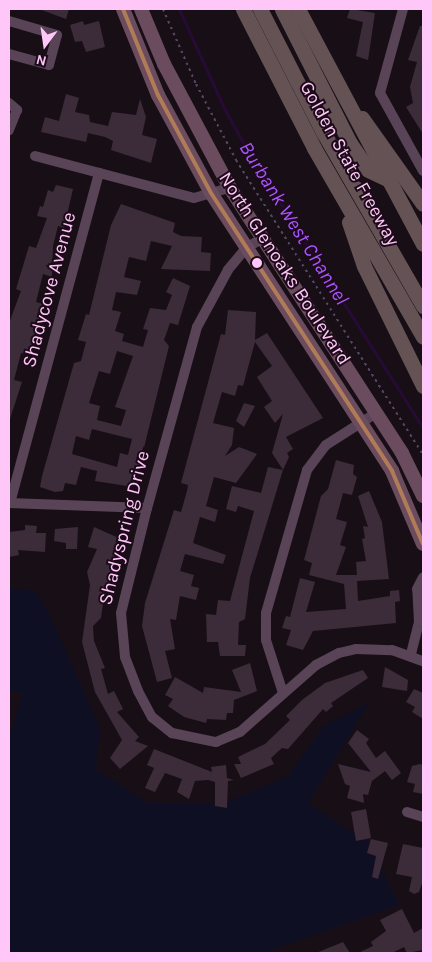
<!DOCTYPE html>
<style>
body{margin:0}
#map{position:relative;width:432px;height:962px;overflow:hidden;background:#180f16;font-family:Karla,sans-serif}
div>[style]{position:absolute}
.green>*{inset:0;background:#0f0f24}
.stream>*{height:3px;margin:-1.5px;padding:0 1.5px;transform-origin:1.5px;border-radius:1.5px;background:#270a35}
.building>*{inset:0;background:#3c2b38}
.path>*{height:2px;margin-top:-1px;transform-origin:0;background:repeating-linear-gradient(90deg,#544762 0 2.5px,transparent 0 6.5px)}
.minor>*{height:10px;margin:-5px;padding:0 5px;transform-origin:5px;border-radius:5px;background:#594357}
.major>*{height:14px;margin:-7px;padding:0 7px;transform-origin:7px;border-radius:7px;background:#6b4c5e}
.highway>*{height:15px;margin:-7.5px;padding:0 7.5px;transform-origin:7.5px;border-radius:7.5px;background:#655254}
.bus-1>*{height:4px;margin:-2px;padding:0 2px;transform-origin:2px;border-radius:2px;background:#b07c57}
.dots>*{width:14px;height:14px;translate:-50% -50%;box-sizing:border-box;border:2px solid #1c0b19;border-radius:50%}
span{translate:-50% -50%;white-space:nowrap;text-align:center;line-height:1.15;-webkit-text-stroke:4px #1c0b19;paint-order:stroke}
.street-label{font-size:19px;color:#ffc7f7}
.water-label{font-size:20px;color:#a855fe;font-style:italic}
.frame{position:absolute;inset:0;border:10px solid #ffc7f7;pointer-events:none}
.north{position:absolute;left:20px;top:20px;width:50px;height:50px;-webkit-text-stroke:4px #1c0b19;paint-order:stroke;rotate:194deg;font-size:14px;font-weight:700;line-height:20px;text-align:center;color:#ffc7f7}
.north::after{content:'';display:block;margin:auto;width:18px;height:22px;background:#ffc7f7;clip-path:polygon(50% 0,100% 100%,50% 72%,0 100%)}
</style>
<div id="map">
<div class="green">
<i style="clip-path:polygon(9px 588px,36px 591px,54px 625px,100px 728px,96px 769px,146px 802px,222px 804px,288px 776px,325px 725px,369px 703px,308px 803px,370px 844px,399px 905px,263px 953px,9px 953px,9px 740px,22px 692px,9px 691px)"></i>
</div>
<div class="stream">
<i style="left:179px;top:9px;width:111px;rotate:65.5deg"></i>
<i style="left:225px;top:110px;width:54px;rotate:61deg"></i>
<i style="left:251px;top:157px;width:321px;rotate:57.6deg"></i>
</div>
<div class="building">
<i style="clip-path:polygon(39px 9px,69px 9px,66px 19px)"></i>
<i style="clip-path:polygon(350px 9px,375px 13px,368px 60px,356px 56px,363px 22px,347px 18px)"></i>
<i style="clip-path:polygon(83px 21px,84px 25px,99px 21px,105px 47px,86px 52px,82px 41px,75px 42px,70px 25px)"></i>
<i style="clip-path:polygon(420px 26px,423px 26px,423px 134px,406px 107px,413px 103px,410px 87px,417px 62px,408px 60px)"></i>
<i style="clip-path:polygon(66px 94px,79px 98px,75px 112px,89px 115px,90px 122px,108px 126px,112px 112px,136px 115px,140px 99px,146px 117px,142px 135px,157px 139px,151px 163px,111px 150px,113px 141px,105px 137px,88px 133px,86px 142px,41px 132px,45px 117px,59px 121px)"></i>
<i style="clip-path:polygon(56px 185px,73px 189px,64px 228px,58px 226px,53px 246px,52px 277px,43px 274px,36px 302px,43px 304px,29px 355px,21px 353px,14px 380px,22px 382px,9px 422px,9px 323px,21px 291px,16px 289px,29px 246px,36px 248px,47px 218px,37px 216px,40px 206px,43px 207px,48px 190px,53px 192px)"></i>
<i style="clip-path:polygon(evenodd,121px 204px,175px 223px,173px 232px,181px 236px,202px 237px,201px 252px,211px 253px,210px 271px,161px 269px,172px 246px,151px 241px,146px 261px,129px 257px,124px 277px,141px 281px,137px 295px,116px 292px,112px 310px,121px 312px,115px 331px,124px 334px,122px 341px,143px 347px,148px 330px,143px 329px,150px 308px,166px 310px,172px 295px,166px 292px,173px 278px,190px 286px,178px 325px,170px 323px,164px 340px,169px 346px,139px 468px,136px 467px,131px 485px,127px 486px,95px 481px,97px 471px,81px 467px,76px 485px,65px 483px,63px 491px,55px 492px,40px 487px,42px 476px,74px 363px,81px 361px,86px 342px,78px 340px,86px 314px,89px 315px,111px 225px,121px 204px,117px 351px,133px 356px,115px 407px,126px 410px,121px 426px,97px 420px,100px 406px,89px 403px,99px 371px,110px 374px,117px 351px,121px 204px,92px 429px,132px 439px,128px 455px,120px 453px,117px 467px,72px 454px,76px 436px,89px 440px,92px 429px)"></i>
<i style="clip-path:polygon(228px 310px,256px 312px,255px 340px,267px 333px,323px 418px,286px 437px,293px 449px,287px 453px,289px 457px,283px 470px,272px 453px,283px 414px,275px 423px,264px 407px,272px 401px,257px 377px,272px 366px,255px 342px,243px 386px,238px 385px,235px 396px,222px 392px,213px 423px,234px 428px,232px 445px,225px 456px,239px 447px,257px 454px,236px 483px,214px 477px,206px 506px,218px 510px,215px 522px,200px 517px,193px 543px,226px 555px,223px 564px,185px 554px,180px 571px,194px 575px,191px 586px,199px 588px,196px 600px,180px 596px,176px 620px,170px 619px,175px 649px,165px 651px,172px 678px,157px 682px,142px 626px,145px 603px,174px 510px,181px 512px,187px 491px,188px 485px,181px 483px,221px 334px,225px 335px)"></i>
<i style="clip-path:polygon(244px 403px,255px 406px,244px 427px,236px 421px)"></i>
<i style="clip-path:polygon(336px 460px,354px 465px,353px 474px,357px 477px,352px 495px,343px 493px,336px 519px,347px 522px,340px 545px,346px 547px,336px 575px,357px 575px,356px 562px,366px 561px,362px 539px,365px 538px,363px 526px,368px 527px,358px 496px,369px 491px,382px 522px,389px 579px,357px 581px,358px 601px,390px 596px,390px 591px,399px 590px,400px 601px,395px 602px,396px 623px,313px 631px,303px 650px,286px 645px,291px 630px,282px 628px,286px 616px,290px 617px,300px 578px,315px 582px,306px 612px,346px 609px,344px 584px,309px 575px,312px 563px,304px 560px,321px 496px,328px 489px)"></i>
<i style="clip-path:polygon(268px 467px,283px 470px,250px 578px,245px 619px,239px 622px,238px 645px,246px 645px,245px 656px,220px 656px,218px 642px,207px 642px,206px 614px,216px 615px,218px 600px,230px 601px,254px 511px,238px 506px,236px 512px,226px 509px,232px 486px,261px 493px)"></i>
<i style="clip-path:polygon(25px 525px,37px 526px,36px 533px,46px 533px,45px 552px,18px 550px,19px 555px,9px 557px,9px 532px,25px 530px)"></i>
<i style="clip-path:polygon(78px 527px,77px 549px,66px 549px,66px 543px,54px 541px,55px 529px)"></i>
<i style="clip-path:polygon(94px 527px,121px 539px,108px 590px,105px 589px,101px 618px,93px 626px,94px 641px,105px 668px,101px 669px,108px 694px,114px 691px,123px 709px,117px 712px,139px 737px,135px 741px,148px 746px,120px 769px,110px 758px,122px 740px,95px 692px,82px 642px,90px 585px,87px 572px,97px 549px,88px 547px)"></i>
<i style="clip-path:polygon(250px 663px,257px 691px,234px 700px,233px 713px,227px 713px,226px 720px,207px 719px,206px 723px,184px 717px,168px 706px,173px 699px,165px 695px,175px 677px,203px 693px,204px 687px,241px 692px,232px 670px)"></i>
<i style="clip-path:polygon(385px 667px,408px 680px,407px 691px,382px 687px)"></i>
<i style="clip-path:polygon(363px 670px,368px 678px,331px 703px,333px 706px,326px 712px,323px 709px,288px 749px,282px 748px,271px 758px,274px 764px,241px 778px,234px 764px,241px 764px,238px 757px,265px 744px,290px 720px,286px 716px,302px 700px,325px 683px)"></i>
<i style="clip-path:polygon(414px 689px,423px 693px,423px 719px,412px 712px,415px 707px,406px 702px)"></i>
<i style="clip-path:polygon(357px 730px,369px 739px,366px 743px,376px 758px,385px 751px,401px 773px,392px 780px,385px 771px,372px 781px,368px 795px,363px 794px,364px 803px,347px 798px,350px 786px,345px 784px,338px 764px,371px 772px,348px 743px)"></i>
<i style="clip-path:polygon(154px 749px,212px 772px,211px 767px,226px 765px,227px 778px,234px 780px,228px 781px,227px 808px,215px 806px,215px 782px,208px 780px,195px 781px,189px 799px,177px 792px,182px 779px,165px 773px,155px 792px,145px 788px,154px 768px,147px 765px)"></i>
<i style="clip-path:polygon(420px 764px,423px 765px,423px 794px,413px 792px,415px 784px,407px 782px,412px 766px)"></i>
<i style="clip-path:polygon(366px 809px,371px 838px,356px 841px,351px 812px)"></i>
<i style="clip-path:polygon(371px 839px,388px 843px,378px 879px,372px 877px,376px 856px,367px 853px)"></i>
<i style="clip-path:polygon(403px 844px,423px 848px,423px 880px,419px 892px,414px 894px,409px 891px,412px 877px,396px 874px)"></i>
<i style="clip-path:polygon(402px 909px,414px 933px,423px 928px,423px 950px,407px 953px,404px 947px,392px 953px,358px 953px,373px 946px,371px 942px,386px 931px,380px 920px)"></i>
<i style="clip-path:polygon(343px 942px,350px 953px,316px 953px)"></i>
</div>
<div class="path">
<i style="left:163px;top:9px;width:82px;rotate:66.3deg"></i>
<i style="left:196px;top:84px;width:86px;rotate:62.2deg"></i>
<i style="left:236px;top:160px;width:349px;rotate:57.6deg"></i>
</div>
<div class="minor">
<i style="left:403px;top:9px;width:87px;rotate:105.3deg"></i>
<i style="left:380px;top:93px;width:89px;rotate:61.1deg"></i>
<i style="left:9px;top:21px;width:50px;rotate:16.3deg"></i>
<i style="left:57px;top:35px;width:31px;rotate:105deg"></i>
<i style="left:49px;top:65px;width:41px;rotate:-164.6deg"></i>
<i style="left:9px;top:103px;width:11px;rotate:41deg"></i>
<i style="left:17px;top:110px;width:22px;rotate:112deg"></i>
<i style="left:35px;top:156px;width:164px;rotate:14.8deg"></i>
<i style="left:194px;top:198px;width:37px;rotate:-16deg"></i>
<i style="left:262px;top:239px;width:17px;rotate:152deg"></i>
<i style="left:247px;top:247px;width:30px;rotate:130deg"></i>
<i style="left:228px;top:270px;width:65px;rotate:118.5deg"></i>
<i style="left:197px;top:327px;width:188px;rotate:105.4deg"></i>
<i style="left:147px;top:508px;width:108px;rotate:103.9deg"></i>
<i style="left:121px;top:613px;width:44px;rotate:84.8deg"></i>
<i style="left:125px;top:657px;width:36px;rotate:69deg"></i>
<i style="left:138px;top:691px;width:30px;rotate:62deg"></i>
<i style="left:152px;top:717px;width:26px;rotate:39deg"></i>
<i style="left:172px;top:733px;width:45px;rotate:11.6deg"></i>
<i style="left:216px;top:742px;width:26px;rotate:-23deg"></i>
<i style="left:240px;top:732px;width:101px;rotate:-41.4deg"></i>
<i style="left:316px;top:665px;width:26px;rotate:-28deg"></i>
<i style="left:339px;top:653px;width:17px;rotate:-13deg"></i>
<i style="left:356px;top:649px;width:36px;rotate:2deg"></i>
<i style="left:392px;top:650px;width:33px;rotate:20deg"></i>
<i style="left:9px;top:503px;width:138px;rotate:2.1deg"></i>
<i style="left:10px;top:503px;width:342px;rotate:-74.9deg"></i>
<i style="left:411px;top:654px;width:33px;rotate:-76deg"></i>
<i style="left:419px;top:622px;width:33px;rotate:-93deg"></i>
<i style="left:417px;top:589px;width:13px;rotate:-63deg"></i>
<i style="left:283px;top:693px;width:56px;rotate:-107.8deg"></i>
<i style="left:266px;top:640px;width:27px;rotate:-90deg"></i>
<i style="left:266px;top:613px;width:149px;rotate:-74deg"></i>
<i style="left:307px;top:470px;width:31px;rotate:-53deg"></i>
<i style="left:326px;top:445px;width:59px;rotate:-32.6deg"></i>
<i style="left:407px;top:812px;width:17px;rotate:17deg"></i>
</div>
<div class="major">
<i style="left:123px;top:9px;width:93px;rotate:67.9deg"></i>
<i style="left:158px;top:95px;width:111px;rotate:61.6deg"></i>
<i style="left:211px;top:193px;width:332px;rotate:56.9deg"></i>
<i style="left:392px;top:471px;width:79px;rotate:67deg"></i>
<i style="left:141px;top:9px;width:60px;rotate:67.3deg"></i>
<i style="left:164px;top:64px;width:140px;rotate:62deg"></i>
<i style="left:230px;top:188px;width:316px;rotate:57deg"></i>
<i style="left:402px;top:453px;width:48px;rotate:64deg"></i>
</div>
<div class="highway">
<i style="left:243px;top:9px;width:156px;rotate:62.9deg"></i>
<i style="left:314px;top:148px;width:218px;rotate:60deg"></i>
<i style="left:260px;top:9px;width:138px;rotate:62.9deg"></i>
<i style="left:323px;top:132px;width:201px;rotate:60.1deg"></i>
<i style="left:282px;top:9px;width:150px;rotate:63.1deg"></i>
<i style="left:350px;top:143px;width:32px;rotate:56deg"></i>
<i style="left:368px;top:170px;width:21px;rotate:25deg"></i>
<i style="left:298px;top:9px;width:266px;rotate:62deg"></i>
<i style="left:362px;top:118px;width:105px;rotate:54.7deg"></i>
<i style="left:349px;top:222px;width:46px;rotate:71.2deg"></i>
<i style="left:364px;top:266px;width:134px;rotate:63.8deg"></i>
</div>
<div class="bus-1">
<i style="left:123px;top:9px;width:93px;rotate:67.9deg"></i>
<i style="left:158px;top:95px;width:111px;rotate:61.6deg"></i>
<i style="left:211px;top:193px;width:332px;rotate:56.9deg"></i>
<i style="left:392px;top:471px;width:79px;rotate:67deg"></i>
</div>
<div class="dots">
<i style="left:257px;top:263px;background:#ffc7f7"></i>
</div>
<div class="street-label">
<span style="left:349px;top:164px;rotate:61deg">Golden State Freeway</span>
<span style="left:284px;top:269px;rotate:57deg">North Glenoaks Boulevard</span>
<span style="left:50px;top:290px;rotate:-75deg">Shadycove Avenue</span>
<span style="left:125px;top:528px;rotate:-76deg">Shadyspring Drive</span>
</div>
<div class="water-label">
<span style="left:294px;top:223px;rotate:58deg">Burbank West Channel</span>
</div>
<div class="frame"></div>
<div class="north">N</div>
</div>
